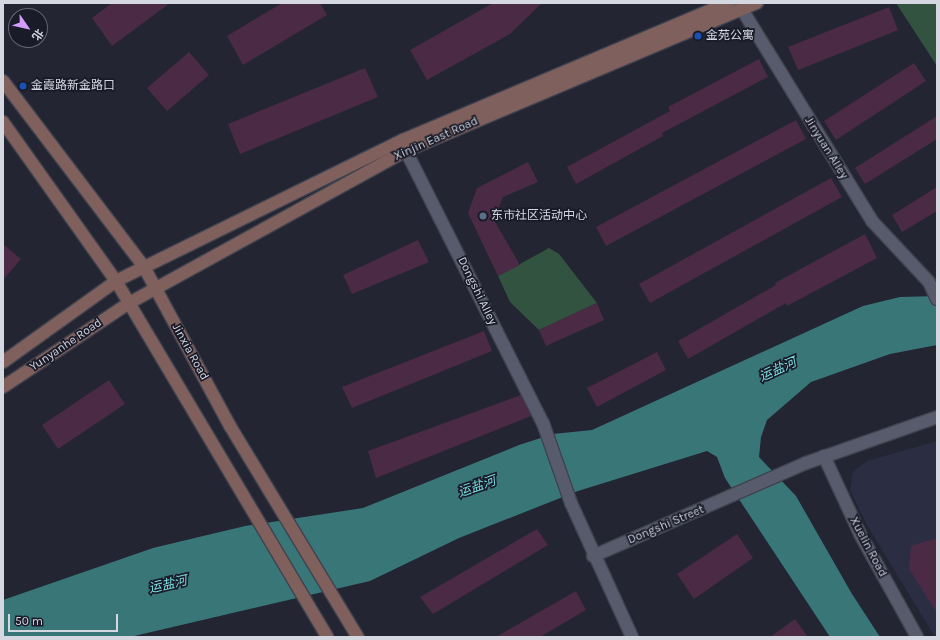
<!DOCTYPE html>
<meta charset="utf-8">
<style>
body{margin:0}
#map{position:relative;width:940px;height:640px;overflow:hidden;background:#232533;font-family:Karla,"Noto Sans SC",sans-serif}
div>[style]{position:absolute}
.built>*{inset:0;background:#2b2e42}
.green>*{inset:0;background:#32533f}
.water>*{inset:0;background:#397678}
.building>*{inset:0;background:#4a2a44}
.roads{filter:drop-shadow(1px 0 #40424e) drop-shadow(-1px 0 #40424e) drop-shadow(0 1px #40424e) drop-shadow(0 -1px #40424e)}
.minor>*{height:12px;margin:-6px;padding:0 6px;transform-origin:6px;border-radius:6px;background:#585b6c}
.secondary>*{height:12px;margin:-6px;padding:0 6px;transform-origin:6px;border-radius:6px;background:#80605c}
.dots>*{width:11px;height:11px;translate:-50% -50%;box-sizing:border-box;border:2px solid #191b29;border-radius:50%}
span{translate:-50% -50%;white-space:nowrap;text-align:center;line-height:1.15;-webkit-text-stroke:3.5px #191b29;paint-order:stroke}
.poi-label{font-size:12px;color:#d5d7e1}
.left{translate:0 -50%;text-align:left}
.street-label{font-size:12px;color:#d5d7e1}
.water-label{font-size:13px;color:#7cdee2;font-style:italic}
.frame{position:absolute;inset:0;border:4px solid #d5d7e1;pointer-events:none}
.north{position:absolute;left:8px;top:8px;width:40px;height:40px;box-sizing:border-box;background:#191b29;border:1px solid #646673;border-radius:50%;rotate:124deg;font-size:11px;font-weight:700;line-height:16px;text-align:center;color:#d5d7e1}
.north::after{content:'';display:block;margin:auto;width:14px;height:18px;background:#d49cfb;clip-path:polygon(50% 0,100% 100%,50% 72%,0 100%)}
.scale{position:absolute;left:8px;top:614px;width:110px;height:18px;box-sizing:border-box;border:2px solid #d5d7e1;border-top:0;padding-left:5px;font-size:12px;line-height:14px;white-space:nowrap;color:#d5d7e1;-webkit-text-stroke:3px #191b29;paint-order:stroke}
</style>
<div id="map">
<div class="built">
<i style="clip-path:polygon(937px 441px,937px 637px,935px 637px,867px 525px,850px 490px,853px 472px,867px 461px)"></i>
</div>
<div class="green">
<i style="clip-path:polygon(896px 3px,937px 3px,937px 66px)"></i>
<i style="clip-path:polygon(549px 248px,559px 254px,597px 303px,539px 330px,510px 302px,498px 276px)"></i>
</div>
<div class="water">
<i style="clip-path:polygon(937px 296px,937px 345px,890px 354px,811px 382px,767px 420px,761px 437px,759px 457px,796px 496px,852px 594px,880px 637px,830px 637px,725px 478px,717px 457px,707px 451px,578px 491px,459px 538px,370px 581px,130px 637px,3px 637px,3px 600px,153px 548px,245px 526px,363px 508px,519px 445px,553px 434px,592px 430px,863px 306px,900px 297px)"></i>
</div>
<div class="building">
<i style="clip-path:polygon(112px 3px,170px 3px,112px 46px,92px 18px)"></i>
<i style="clip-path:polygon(282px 3px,320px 3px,327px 15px,243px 65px,227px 36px)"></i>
<i style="clip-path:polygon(493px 3px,542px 3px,510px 34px,427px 80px,410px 50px)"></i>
<i style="clip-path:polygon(889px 7px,898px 30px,798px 70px,788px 47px)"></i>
<i style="clip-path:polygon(189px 52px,209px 75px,167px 111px,147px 88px)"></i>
<i style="clip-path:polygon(759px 59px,768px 77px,662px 133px,663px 136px,576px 184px,567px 167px,670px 111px,668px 107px)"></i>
<i style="clip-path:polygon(914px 63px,926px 81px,836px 140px,824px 121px)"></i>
<i style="clip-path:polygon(365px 68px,378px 97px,240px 154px,228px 124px)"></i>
<i style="clip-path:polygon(937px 116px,937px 139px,865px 184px,855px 168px)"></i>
<i style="clip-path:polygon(796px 120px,806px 139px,606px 246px,596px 227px)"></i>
<i style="clip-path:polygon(528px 162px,538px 182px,503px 197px,494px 220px,520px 265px,498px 276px,468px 213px,477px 188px)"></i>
<i style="clip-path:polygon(831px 178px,842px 197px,650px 303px,639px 284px)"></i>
<i style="clip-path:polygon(937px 187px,937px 211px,902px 232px,892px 215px)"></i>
<i style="clip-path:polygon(865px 234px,877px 258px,787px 306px,786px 303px,688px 359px,678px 341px,776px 285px,775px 283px)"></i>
<i style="clip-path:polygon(418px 240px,429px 262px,352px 294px,343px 275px)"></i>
<i style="clip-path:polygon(3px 244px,21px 259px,3px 280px)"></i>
<i style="clip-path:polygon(597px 303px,604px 320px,546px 346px,539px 330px)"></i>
<i style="clip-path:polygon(484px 331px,492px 351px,352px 408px,342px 387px)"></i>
<i style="clip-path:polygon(657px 352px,666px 370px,597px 407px,587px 388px)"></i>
<i style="clip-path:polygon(109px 380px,125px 404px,58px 449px,42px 425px)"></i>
<i style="clip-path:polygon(521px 395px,531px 416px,376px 478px,368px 451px)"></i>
<i style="clip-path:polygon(537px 529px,548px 545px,433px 614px,420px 597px)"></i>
<i style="clip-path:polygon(737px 534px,753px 558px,694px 599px,677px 574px)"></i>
<i style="clip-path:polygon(937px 538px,937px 613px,909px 569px,911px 546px)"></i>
<i style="clip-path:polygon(576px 591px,586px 610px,540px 637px,496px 637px)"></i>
<i style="clip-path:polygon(795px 619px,808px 637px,770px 637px)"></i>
</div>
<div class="roads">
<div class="minor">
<i style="left:738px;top:3px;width:256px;rotate:58.4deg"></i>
<i style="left:872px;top:221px;width:83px;rotate:46.9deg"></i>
<i style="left:929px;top:282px;width:19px;rotate:65deg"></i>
<i style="left:406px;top:151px;width:305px;rotate:63.3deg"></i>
<i style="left:543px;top:423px;width:85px;rotate:70.7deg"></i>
<i style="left:571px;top:503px;width:147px;rotate:65.5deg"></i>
<i style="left:824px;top:456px;width:86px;rotate:65.2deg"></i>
<i style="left:860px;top:534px;width:118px;rotate:61deg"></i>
<i style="left:593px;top:556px;width:232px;rotate:-23.6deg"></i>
<i style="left:806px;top:463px;width:139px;rotate:-19.3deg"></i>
</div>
<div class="secondary">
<i style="left:3px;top:81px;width:233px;rotate:52.8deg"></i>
<i style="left:144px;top:267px;width:181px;rotate:61.6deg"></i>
<i style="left:230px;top:426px;width:247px;rotate:58.8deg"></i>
<i style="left:3px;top:122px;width:195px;rotate:54.6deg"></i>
<i style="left:116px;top:281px;width:414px;rotate:59.3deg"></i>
<i style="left:3px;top:362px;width:139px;rotate:-35.6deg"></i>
<i style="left:116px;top:281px;width:320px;rotate:-26.2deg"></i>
<i style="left:403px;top:140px;width:353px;rotate:-22.9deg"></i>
<i style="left:3px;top:387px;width:151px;rotate:-33.7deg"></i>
<i style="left:129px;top:303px;width:316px;rotate:-28.8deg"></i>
<i style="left:406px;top:151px;width:381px;rotate:-22.9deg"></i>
</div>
</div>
<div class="dots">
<i style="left:698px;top:36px;background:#1a4fb4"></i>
<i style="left:23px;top:86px;background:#1a4fb4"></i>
<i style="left:483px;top:216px;background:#5c6f8a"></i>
</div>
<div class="poi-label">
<span class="left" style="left:706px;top:36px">金苑公寓</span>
<span class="left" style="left:31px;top:86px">金霞路新金路口</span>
<span class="left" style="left:491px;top:216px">东市社区活动中心</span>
</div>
<div class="street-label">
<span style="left:436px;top:139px;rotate:-24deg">Xinjin East Road</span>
<span style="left:826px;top:148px;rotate:58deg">Jinyuan Alley</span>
<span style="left:477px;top:291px;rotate:64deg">Dongshi Alley</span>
<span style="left:66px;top:345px;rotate:-34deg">Yunyanhe Road</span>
<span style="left:190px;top:352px;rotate:61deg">Jinxia Road</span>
<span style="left:666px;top:525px;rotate:-23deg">Dongshi Street</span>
<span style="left:868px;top:547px;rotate:62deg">Xuelin Road</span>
</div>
<div class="water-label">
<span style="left:778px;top:370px;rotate:-24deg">运盐河</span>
<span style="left:477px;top:487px;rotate:-19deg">运盐河</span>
<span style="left:168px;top:585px;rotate:-13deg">运盐河</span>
</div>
<div class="frame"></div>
<div class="north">北</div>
<div class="scale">50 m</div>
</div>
